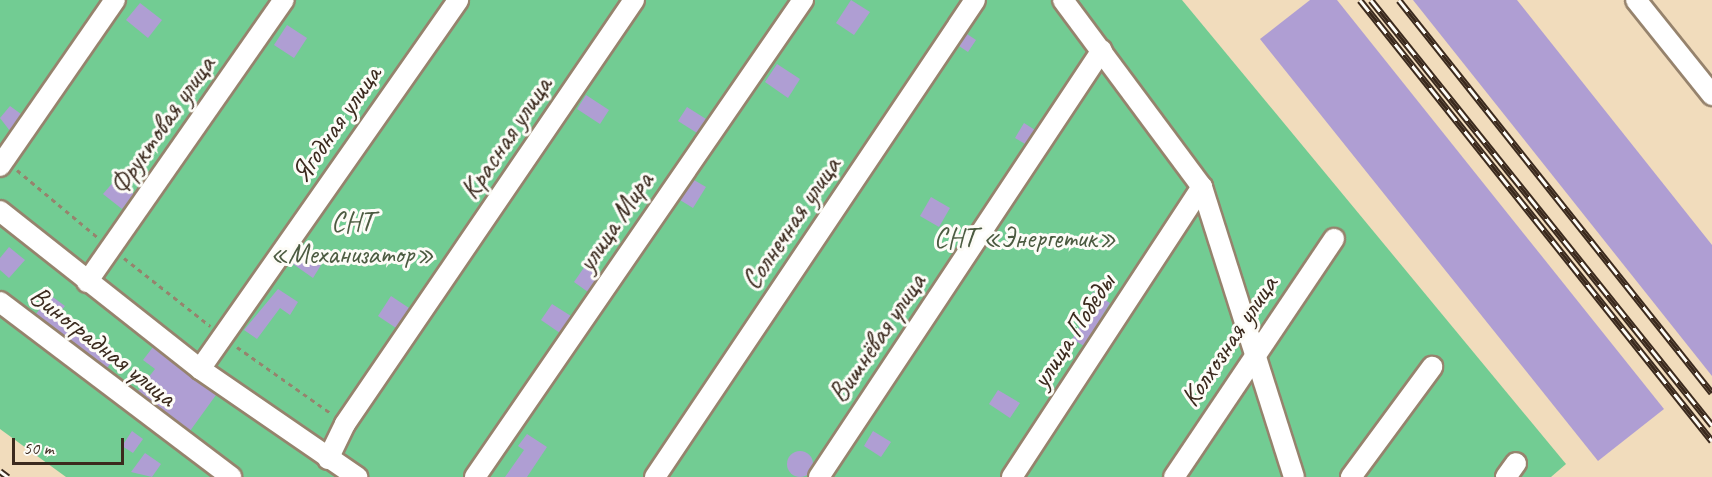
<!DOCTYPE html>
<meta charset="utf-8">
<style>
body{margin:0}
#map{position:relative;width:1712px;height:477px;overflow:hidden;background:#f1dcbc;font-family:Caveat,sans-serif}
div>[style]{position:absolute}
.green>*{inset:0;background:#72cc93}
.building>*{inset:0;background:#af9ed3}
.round{border-radius:50%}
.path>*{height:3px;margin-top:-1.5px;transform-origin:0;background:repeating-linear-gradient(90deg,#96836d 0 4.5px,transparent 0 9px)}
.roads{filter:drop-shadow(2px 0 #96836d) drop-shadow(-2px 0 #96836d) drop-shadow(0 2px #96836d) drop-shadow(0 -2px #96836d)}
.minor>*{height:20px;margin:-10px;padding:0 10px;transform-origin:10px;border-radius:10px;background:#fff}
.rail>*{height:7px;margin-top:-3.5px;transform-origin:0;background:repeating-linear-gradient(90deg,#fdfcf7 0 14px,#3b2a1e 0 28px);box-sizing:border-box;border-block:2px solid #3b2a1e}
span{translate:-50% -50%;white-space:nowrap;text-align:center;line-height:1.15;-webkit-text-stroke:6px #fdfcf7;paint-order:stroke}
.street-label{font-size:28px;color:#3b2a1e}
.park-label{font-size:28px;color:#4c5b41}
.scale{position:absolute;left:12px;top:438px;width:112px;height:27px;box-sizing:border-box;border:3px solid #3b2a1e;border-top:0;padding-left:8px;font-size:18px;line-height:21px;white-space:nowrap;color:#3b2a1e;-webkit-text-stroke:4px #fdfcf7;paint-order:stroke}
</style>
<div id="map">
<div class="green">
<i style="clip-path:polygon(0 0,806px 0,479px 477px,66px 477px,0 429px)"></i>
<i style="clip-path:polygon(810px 0,1182px 0,1566px 464px,1551px 477px,484px 477px)"></i>
</div>
<div class="building">
<i style="clip-path:polygon(851px 0,870px 12px,854px 35px,836px 23px)"></i>
<i style="clip-path:polygon(1310px 0,1337px 0,1664px 409px,1598px 461px,1260px 39px)"></i>
<i style="clip-path:polygon(1413px 0,1517px 0,1712px 245px,1712px 376px)"></i>
<i style="clip-path:polygon(140px 3px,162px 20px,148px 38px,126px 20px)"></i>
<i style="clip-path:polygon(287px 25px,307px 38px,294px 58px,274px 45px)"></i>
<i style="clip-path:polygon(967px 34px,976px 40px,968px 52px,959px 46px)"></i>
<i style="clip-path:polygon(777px 64px,800px 79px,788px 98px,765px 82px)"></i>
<i style="clip-path:polygon(586px 95px,609px 110px,600px 124px,577px 109px)"></i>
<i style="clip-path:polygon(10px 106px,21px 114px,10px 131px,0 118px)"></i>
<i style="clip-path:polygon(687px 107px,706px 119px,697px 133px,678px 121px)"></i>
<i style="clip-path:polygon(1024px 123px,1035px 130px,1025px 144px,1015px 138px)"></i>
<i style="clip-path:polygon(116px 179px,134px 194px,122px 209px,103px 194px)"></i>
<i style="clip-path:polygon(694px 180px,706px 187px,693px 208px,680px 200px)"></i>
<i style="clip-path:polygon(931px 197px,950px 208px,939px 227px,920px 216px)"></i>
<i style="clip-path:polygon(9px 247px,25px 260px,9px 278px,0 270px,0 258px)"></i>
<i style="clip-path:polygon(302px 252px,321px 265px,313px 278px,293px 264px)"></i>
<i style="clip-path:polygon(585px 266px,599px 275px,588px 292px,574px 282px)"></i>
<i style="clip-path:polygon(278px 289px,298px 302px,290px 315px,280px 308px,257px 339px,244px 330px)"></i>
<i style="clip-path:polygon(1093px 292px,1110px 303px,1084px 346px,1072px 339px,1090px 311px,1084px 307px)"></i>
<i style="clip-path:polygon(50px 295px,65px 306px,60px 312px,91px 337px,89px 341px,114px 359px,107px 368px,36px 314px)"></i>
<i style="clip-path:polygon(391px 296px,409px 308px,396px 328px,378px 316px)"></i>
<i style="clip-path:polygon(552px 304px,571px 316px,560px 333px,541px 320px)"></i>
<i style="clip-path:polygon(153px 347px,216px 395px,190px 431px,138px 391px,155px 369px,143px 360px)"></i>
<i style="clip-path:polygon(998px 390px,1020px 403px,1010px 418px,989px 404px)"></i>
<i style="clip-path:polygon(132px 431px,143px 439px,133px 453px,122px 446px)"></i>
<i style="clip-path:polygon(873px 431px,891px 442px,881px 457px,864px 446px)"></i>
<i style="clip-path:polygon(527px 434px,547px 447px,527px 477px,505px 477px,524px 450px,518px 446px)"></i>
<i class="round" style="left:787px;top:451px;width:26px;height:26px"></i>
<i style="clip-path:polygon(145px 453px,161px 464px,152px 477px,131px 472px)"></i>
</div>
<div class="path">
<i style="left:17px;top:170px;width:104px;rotate:39.9deg"></i>
<i style="left:124px;top:258px;width:110px;rotate:38.3deg"></i>
<i style="left:237px;top:347px;width:116px;rotate:35.2deg"></i>
</div>
<div class="roads">
<div class="minor">
<i style="left:1063px;top:0;width:233px;rotate:53.4deg"></i>
<i style="left:1202px;top:187px;width:304px;rotate:72.4deg"></i>
<i style="left:1636px;top:0;width:122px;rotate:51.3deg"></i>
<i style="left:0;top:166px;width:202px;rotate:-55.3deg"></i>
<i style="left:0;top:211px;width:255px;rotate:38.3deg"></i>
<i style="left:200px;top:369px;width:191px;rotate:34.5deg"></i>
<i style="left:87px;top:282px;width:344px;rotate:-55.1deg"></i>
<i style="left:0;top:302px;width:290px;rotate:37.1deg"></i>
<i style="left:200px;top:369px;width:450px;rotate:-55deg"></i>
<i style="left:328px;top:459px;width:39px;rotate:-64deg"></i>
<i style="left:345px;top:424px;width:513px;rotate:-55.72deg"></i>
<i style="left:475px;top:477px;width:579px;rotate:-55.49deg"></i>
<i style="left:655px;top:477px;width:574px;rotate:-56.14deg"></i>
<i style="left:819px;top:477px;width:512px;rotate:-56.47deg"></i>
<i style="left:1012px;top:477px;width:347px;rotate:-56.8deg"></i>
<i style="left:1174px;top:477px;width:287px;rotate:-56.1deg"></i>
<i style="left:1351px;top:477px;width:137px;rotate:-53.6deg"></i>
<i style="left:1506px;top:477px;width:17px;rotate:-54deg"></i>
</div>
</div>
<div class="rail">
<i style="left:1360px;top:0;width:564px;rotate:51.4deg"></i>
<i style="left:1371px;top:0;width:545px;rotate:51.26deg"></i>
<i style="left:1399px;top:0;width:502px;rotate:51.46deg"></i>
<i style="left:0;top:471px;width:10px;rotate:37deg"></i>
</div>
<div class="street-label">
<span style="left:336px;top:124px;rotate:-55deg">Ягодная улица</span>
<span style="left:162px;top:125px;rotate:-55deg">Фруктовая улица</span>
<span style="left:506px;top:138px;rotate:-56deg">Красная улица</span>
<span style="left:615px;top:222px;rotate:-56deg">улица Мира</span>
<span style="left:791px;top:223px;rotate:-56deg">Солнечная улица</span>
<span style="left:1073px;top:331px;rotate:-57deg">улица Победы</span>
<span style="left:877px;top:338px;rotate:-56deg">Вишнёвая улица</span>
<span style="left:1229px;top:341px;rotate:-56deg">Колхозная улица</span>
<span style="left:103px;top:346px;rotate:38deg">Виноградная улица</span>
</div>
<div class="park-label">
<span style="left:352px;top:238px">СНТ<br>«Механизатор»</span>
<span style="left:1025px;top:238px">СНТ «Энергетик»</span>
</div>
<div class="scale">50 m</div>
</div>
